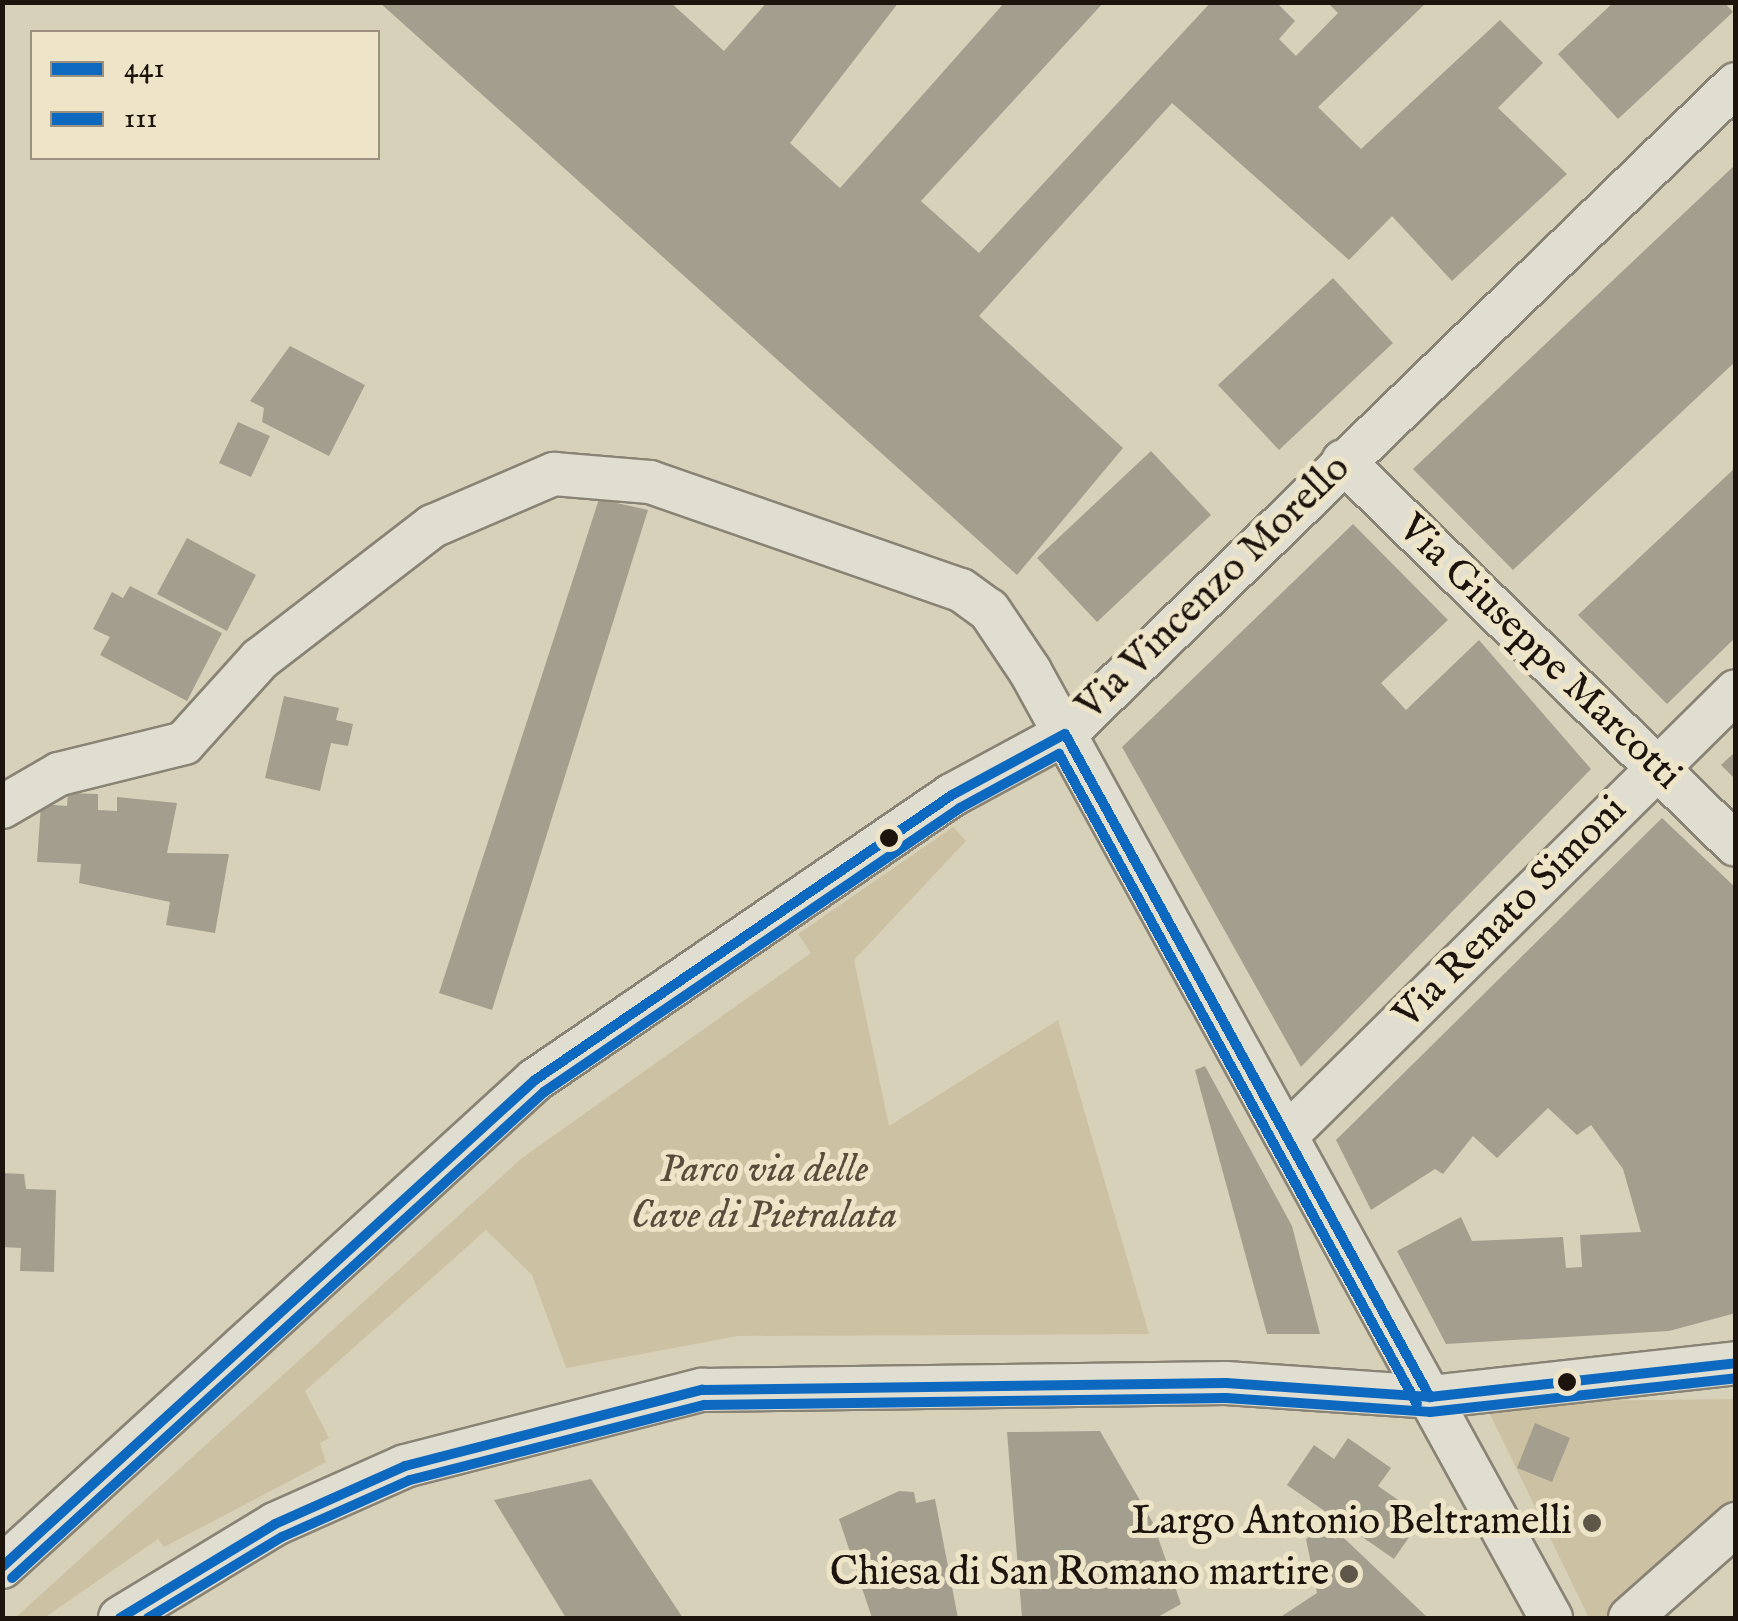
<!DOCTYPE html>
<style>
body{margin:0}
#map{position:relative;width:1738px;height:1621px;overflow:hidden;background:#d8d1b9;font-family:"IM FELL English",serif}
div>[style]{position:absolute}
.green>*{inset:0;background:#ccc2a3}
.building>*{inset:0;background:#a49e8f}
.roads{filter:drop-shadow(2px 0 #898375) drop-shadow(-2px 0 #898375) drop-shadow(0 2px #898375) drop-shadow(0 -2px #898375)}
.minor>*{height:42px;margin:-21px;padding:0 21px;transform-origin:21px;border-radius:21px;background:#e0ddd1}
.bus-1>*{height:10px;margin:-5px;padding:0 5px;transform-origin:5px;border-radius:5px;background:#0c69bf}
.bus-2>*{height:10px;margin:-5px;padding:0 5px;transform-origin:5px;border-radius:5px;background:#0c69bf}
.dots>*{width:28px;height:28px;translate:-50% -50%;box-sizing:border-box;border:5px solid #eee5c9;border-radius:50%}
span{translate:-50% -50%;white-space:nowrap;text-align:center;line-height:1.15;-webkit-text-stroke:10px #eee5c9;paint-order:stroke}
.street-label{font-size:40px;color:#1e140e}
.park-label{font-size:40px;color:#584d3c;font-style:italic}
.poi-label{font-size:40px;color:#1e140e}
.right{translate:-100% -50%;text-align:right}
.frame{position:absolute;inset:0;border:5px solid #1e140e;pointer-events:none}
.legend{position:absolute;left:30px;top:30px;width:350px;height:130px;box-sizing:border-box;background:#eee5c9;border:2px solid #9b917e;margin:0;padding:12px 18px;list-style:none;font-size:30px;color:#1e140e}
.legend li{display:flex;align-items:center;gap:20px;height:50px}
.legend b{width:50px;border:2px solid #9b917e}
</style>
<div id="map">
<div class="green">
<i style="clip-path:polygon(953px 827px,966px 841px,854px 960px,889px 1126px,1058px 1020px,1149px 1334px,738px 1336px,566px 1368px,532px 1275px,486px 1230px,305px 1391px,329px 1438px,320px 1443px,326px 1462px,164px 1547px,158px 1539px,44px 1618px,15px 1618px,522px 1158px,811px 953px,798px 934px)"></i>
<i style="clip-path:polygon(1735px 1399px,1735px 1502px,1610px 1618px,1589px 1618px,1484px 1402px)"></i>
</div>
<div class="building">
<i style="clip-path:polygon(379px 2px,670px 2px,724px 51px,767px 2px,899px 2px,790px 143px,840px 188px,1005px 2px,1104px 2px,921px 201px,979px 253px,1211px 2px,1276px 2px,1295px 21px,1279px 39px,1296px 56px,1338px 13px,1327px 2px,1427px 2px,1318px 107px,1361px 149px,1500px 20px,1543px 63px,1498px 108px,1567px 174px,1452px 281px,1392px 216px,1349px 260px,1172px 103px,979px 316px,1123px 448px,1017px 575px)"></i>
<i style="clip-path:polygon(1614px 2px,1724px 2px,1733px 12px,1618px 119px,1558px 54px)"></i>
<i style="clip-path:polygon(1736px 164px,1736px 361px,1513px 570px,1413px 469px)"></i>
<i style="clip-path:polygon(1333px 278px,1393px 343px,1279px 450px,1218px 385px)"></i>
<i style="clip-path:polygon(290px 346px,365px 385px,329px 456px,262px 422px,264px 408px,250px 401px)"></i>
<i style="clip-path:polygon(238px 422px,270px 436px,251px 477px,219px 463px)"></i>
<i style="clip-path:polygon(1151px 451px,1211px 515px,1097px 622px,1037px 558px)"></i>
<i style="clip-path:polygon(1736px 467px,1736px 637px,1667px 704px,1578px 615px)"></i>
<i style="clip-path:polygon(599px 499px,648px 510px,492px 1010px,439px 993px)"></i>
<i style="clip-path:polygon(1353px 524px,1448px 620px,1381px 683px,1406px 710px,1479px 640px,1591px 769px,1301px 1067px,1122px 747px)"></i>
<i style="clip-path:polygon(187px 538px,256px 575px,227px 631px,157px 594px)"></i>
<i style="clip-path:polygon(130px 586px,222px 633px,187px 701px,100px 655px,110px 637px,93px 629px,112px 592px,123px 598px)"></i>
<i style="clip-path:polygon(284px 696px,339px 708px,336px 720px,353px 724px,348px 746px,331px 743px,320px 791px,265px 778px)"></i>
<i style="clip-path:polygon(1736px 751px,1736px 780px,1721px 765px)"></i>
<i style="clip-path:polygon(68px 793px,98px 794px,98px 810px,117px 811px,117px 797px,177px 803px,167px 853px,229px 854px,215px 933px,166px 925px,170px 902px,79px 883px,81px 864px,37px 862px,41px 804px,67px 806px)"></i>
<i style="clip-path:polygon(1662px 818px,1736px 888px,1736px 1313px,1669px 1331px,1446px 1344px,1397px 1251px,1461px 1217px,1472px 1241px,1563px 1237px,1566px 1268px,1582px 1267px,1580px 1235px,1641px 1232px,1623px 1169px,1591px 1125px,1577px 1135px,1548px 1108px,1497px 1158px,1473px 1136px,1443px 1174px,1435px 1169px,1371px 1210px,1336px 1140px)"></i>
<i style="clip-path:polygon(1205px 1066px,1292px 1226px,1320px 1334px,1267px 1334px,1195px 1070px)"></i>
<i style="clip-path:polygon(2px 1173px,24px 1174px,26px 1189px,56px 1190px,54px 1272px,20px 1271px,21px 1248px,2px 1247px)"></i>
<i style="clip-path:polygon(1535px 1423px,1570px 1438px,1552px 1482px,1517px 1468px)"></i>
<i style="clip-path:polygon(1100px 1431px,1153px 1523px,1181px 1604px,1156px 1618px,1022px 1618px,1007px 1432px)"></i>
<i style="clip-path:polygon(1348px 1438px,1391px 1468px,1378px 1486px,1423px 1517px,1394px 1559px,1287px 1485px,1314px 1445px,1334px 1459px)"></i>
<i style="clip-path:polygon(591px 1479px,683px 1618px,566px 1618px,494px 1500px)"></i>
<i style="clip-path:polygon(899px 1491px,914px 1492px,916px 1503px,935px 1499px,958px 1618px,872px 1618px,839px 1519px)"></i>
<i style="clip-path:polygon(1325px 1527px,1345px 1539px,1428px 1618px,1279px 1618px,1317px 1593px,1306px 1539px)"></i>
</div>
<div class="roads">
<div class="minor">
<i style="left:1343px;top:461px;width:549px;rotate:44.34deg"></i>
<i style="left:2px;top:807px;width:66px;rotate:-30.1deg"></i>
<i style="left:59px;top:774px;width:129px;rotate:-13.9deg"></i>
<i style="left:184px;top:743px;width:113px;rotate:-47.9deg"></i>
<i style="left:260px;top:659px;width:218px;rotate:-37.6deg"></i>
<i style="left:433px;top:526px;width:132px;rotate:-23.3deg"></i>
<i style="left:554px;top:474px;width:96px;rotate:4.8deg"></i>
<i style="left:650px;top:482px;width:329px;rotate:19.2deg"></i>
<i style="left:961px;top:590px;width:34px;rotate:36deg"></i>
<i style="left:989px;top:610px;width:73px;rotate:56.1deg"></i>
<i style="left:1030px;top:671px;width:1081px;rotate:61.18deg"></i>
<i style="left:1287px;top:1135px;width:631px;rotate:-44.68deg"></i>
<i style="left:2px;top:1567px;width:722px;rotate:-42.42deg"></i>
<i style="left:535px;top:1080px;width:505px;rotate:-34.35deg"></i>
<i style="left:952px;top:795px;width:128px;rotate:-28.4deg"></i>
<i style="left:1065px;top:734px;width:934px;rotate:-44.09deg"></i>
<i style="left:120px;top:1618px;width:181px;rotate:-31.2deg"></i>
<i style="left:275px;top:1524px;width:142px;rotate:-24deg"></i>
<i style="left:405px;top:1466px;width:307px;rotate:-14.4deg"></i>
<i style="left:702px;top:1390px;width:524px;rotate:-0.77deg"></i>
<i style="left:1226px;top:1383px;width:204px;rotate:3.9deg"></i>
<i style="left:1430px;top:1397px;width:308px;rotate:-6.3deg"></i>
<i style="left:1630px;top:1618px;width:142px;rotate:-41.6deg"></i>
</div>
</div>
<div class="bus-1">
<i style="left:2px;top:1567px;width:722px;rotate:-42.42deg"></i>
<i style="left:535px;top:1080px;width:505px;rotate:-34.35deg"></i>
<i style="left:952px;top:795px;width:128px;rotate:-28.4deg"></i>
<i style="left:1065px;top:734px;width:757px;rotate:61.17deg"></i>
<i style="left:120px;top:1618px;width:181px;rotate:-31.2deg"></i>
<i style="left:275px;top:1524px;width:142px;rotate:-24deg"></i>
<i style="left:405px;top:1466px;width:307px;rotate:-14.4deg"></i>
<i style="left:702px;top:1390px;width:524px;rotate:-0.77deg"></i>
<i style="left:1226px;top:1383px;width:204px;rotate:3.9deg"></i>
<i style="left:1430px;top:1397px;width:308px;rotate:-6.3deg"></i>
</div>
<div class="bus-2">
<i style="left:12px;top:1578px;width:721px;rotate:-42.41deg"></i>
<i style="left:544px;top:1092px;width:504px;rotate:-34.32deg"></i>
<i style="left:960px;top:808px;width:113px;rotate:-28.6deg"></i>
<i style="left:1059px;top:754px;width:742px;rotate:61.16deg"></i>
<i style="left:148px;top:1618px;width:157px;rotate:-31.2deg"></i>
<i style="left:282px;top:1537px;width:140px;rotate:-24deg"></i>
<i style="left:410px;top:1480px;width:303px;rotate:-14.3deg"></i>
<i style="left:704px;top:1405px;width:522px;rotate:-0.77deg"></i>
<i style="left:1226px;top:1398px;width:204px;rotate:3.9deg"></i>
<i style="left:1430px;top:1412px;width:308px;rotate:-6.3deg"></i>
</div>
<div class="dots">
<i style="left:889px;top:838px;background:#1e140e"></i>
<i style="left:1567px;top:1382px;background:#1e140e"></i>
<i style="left:1592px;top:1523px;background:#5f564a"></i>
<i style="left:1349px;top:1574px;background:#5f564a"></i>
</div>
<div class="street-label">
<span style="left:1214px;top:588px;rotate:-44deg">Via Vincenzo Morello</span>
<span style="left:1539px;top:653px;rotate:44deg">Via Giuseppe Marcotti</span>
<span style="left:1511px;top:913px;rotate:-45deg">Via Renato Simoni</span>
</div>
<div class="park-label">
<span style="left:764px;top:1194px">Parco via delle<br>Cave di Pietralata</span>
</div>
<div class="poi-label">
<span class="right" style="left:1572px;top:1523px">Largo Antonio Beltramelli</span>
<span class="right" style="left:1329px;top:1574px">Chiesa di San Romano martire</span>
</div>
<div class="frame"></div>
<ul class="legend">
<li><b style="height:12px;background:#0c69bf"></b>441</li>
<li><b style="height:12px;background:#0c69bf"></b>111</li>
</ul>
</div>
